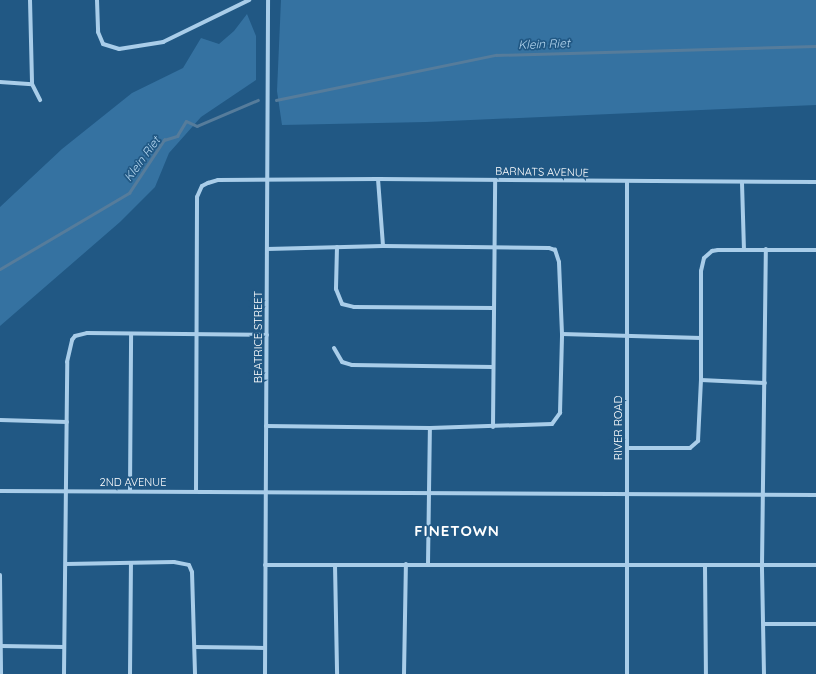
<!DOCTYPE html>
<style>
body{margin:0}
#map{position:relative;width:816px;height:674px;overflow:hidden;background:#215884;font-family:Quicksand,sans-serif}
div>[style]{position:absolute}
.green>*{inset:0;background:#3572a1}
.stream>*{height:2.5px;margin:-1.25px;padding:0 1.25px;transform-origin:1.25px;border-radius:1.25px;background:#567c9b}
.street>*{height:4px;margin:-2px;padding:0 2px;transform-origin:2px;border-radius:2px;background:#a9cde9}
span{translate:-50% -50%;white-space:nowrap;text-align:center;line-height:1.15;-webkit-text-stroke:3.5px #215884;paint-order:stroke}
.street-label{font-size:11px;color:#fff}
.water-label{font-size:12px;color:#b5d7f0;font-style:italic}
.district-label{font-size:15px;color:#fff;font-weight:700;letter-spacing:1px}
</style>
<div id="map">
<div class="green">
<i style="clip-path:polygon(281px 0,816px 0,816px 105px,426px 122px,282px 125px,277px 91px)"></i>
<i style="clip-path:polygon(247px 14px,256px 36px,256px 80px,201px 117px,169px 153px,155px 187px,120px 222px,0 326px,0 207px,62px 149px,132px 93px,183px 68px,201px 38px,219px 44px,234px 31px)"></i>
</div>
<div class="stream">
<i style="left:276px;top:100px;width:225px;rotate:-11.6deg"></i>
<i style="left:496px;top:55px;width:320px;rotate:-1.6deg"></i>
<i style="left:0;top:269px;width:150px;rotate:-30.5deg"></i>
<i style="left:129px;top:193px;width:64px;rotate:-56.6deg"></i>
<i style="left:164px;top:140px;width:14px;rotate:-17deg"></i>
<i style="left:177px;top:136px;width:17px;rotate:-59deg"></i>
<i style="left:186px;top:121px;width:12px;rotate:24deg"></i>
<i style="left:197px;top:126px;width:66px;rotate:-23.1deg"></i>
</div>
<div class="street">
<i style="left:30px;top:0;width:84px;rotate:88.6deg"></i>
<i style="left:32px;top:84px;width:18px;rotate:63deg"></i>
<i style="left:97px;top:0;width:32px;rotate:88deg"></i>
<i style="left:98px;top:32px;width:13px;rotate:67deg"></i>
<i style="left:103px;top:44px;width:17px;rotate:17deg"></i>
<i style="left:119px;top:49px;width:45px;rotate:-9deg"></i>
<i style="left:163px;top:42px;width:96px;rotate:-26deg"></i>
<i style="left:0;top:82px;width:32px;rotate:4deg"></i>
<i style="left:378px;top:179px;width:67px;rotate:85.7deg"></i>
<i style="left:627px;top:182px;width:492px;rotate:90deg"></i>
<i style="left:742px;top:183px;width:66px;rotate:88.3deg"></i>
<i style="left:337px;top:247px;width:42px;rotate:91.4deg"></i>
<i style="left:336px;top:289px;width:16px;rotate:68deg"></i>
<i style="left:342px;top:304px;width:12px;rotate:14deg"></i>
<i style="left:354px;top:307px;width:140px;rotate:0.4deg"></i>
<i style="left:562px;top:334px;width:139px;rotate:1.6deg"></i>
<i style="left:334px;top:348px;width:16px;rotate:60deg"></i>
<i style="left:342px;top:362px;width:10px;rotate:17deg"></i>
<i style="left:352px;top:365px;width:141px;rotate:0.8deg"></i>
<i style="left:701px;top:380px;width:64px;rotate:2.7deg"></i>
<i style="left:0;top:420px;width:67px;rotate:1.7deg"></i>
<i style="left:266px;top:426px;width:164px;rotate:0.7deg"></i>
<i style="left:430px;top:428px;width:122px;rotate:-1.9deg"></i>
<i style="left:552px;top:424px;width:14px;rotate:-54deg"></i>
<i style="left:560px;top:413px;width:79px;rotate:-88.5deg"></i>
<i style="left:562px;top:334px;width:72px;rotate:-92.4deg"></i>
<i style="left:559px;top:262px;width:13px;rotate:-108deg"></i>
<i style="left:555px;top:250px;width:6px;rotate:-162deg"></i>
<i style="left:549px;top:248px;width:166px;rotate:-179.3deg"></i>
<i style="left:383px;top:246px;width:116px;rotate:178.5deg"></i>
<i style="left:493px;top:427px;width:246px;rotate:-89.5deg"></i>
<i style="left:627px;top:448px;width:63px"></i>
<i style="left:690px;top:448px;width:11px;rotate:-41deg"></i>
<i style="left:698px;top:441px;width:61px;rotate:-87.2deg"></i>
<i style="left:701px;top:380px;width:109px;rotate:-90deg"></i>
<i style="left:701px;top:271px;width:13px;rotate:-77deg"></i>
<i style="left:704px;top:258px;width:11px;rotate:-41deg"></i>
<i style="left:712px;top:251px;width:6px;rotate:-9deg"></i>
<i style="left:718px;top:250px;width:98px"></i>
<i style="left:0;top:491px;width:816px;rotate:0.28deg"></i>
<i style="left:130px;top:491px;width:156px;rotate:-89.6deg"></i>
<i style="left:196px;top:491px;width:294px;rotate:-89.8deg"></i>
<i style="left:197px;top:197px;width:12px;rotate:-66deg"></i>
<i style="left:202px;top:186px;width:7px;rotate:-27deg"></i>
<i style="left:208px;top:183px;width:10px;rotate:-17deg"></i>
<i style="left:218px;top:180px;width:160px;rotate:-0.4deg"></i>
<i style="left:378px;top:179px;width:438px;rotate:0.4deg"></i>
<i style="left:66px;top:564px;width:108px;rotate:-1.1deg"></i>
<i style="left:174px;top:562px;width:15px;rotate:11deg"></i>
<i style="left:189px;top:565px;width:8px;rotate:67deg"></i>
<i style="left:192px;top:572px;width:102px;rotate:88.3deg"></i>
<i style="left:428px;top:564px;width:136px;rotate:-89.2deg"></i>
<i style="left:265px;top:565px;width:551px"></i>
<i style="left:335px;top:565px;width:109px;rotate:88.9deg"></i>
<i style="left:705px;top:566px;width:108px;rotate:89.5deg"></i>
<i style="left:0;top:575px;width:99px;rotate:89.4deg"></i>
<i style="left:764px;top:624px;width:52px"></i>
<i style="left:1px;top:646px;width:63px;rotate:0.9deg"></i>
<i style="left:195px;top:647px;width:70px;rotate:0.8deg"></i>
<i style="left:64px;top:674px;width:312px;rotate:-89.4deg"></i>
<i style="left:67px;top:362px;width:23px;rotate:-77deg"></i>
<i style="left:72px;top:340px;width:5px;rotate:-53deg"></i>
<i style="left:75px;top:336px;width:12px;rotate:-14deg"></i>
<i style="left:87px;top:333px;width:180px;rotate:0.6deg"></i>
<i style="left:130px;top:674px;width:111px;rotate:-89.5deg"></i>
<i style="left:265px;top:674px;width:674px;rotate:-89.74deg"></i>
<i style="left:404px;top:674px;width:110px;rotate:-89deg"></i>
<i style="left:764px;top:674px;width:109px;rotate:-91.1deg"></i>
<i style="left:762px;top:565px;width:316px;rotate:-89.3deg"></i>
</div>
<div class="street-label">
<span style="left:542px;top:172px;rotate:1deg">BARNATS AVENUE</span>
<span style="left:258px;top:337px;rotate:-90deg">BEATRICE STREET</span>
<span style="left:618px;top:428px;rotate:-90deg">RIVER ROAD</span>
<span style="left:133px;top:482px">2ND AVENUE</span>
</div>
<div class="water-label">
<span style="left:544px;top:44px;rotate:-2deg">Klein Riet</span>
<span style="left:142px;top:159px;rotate:-54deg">Klein Riet</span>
</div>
<div class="district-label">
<span style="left:457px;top:531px">FINETOWN</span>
</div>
</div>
